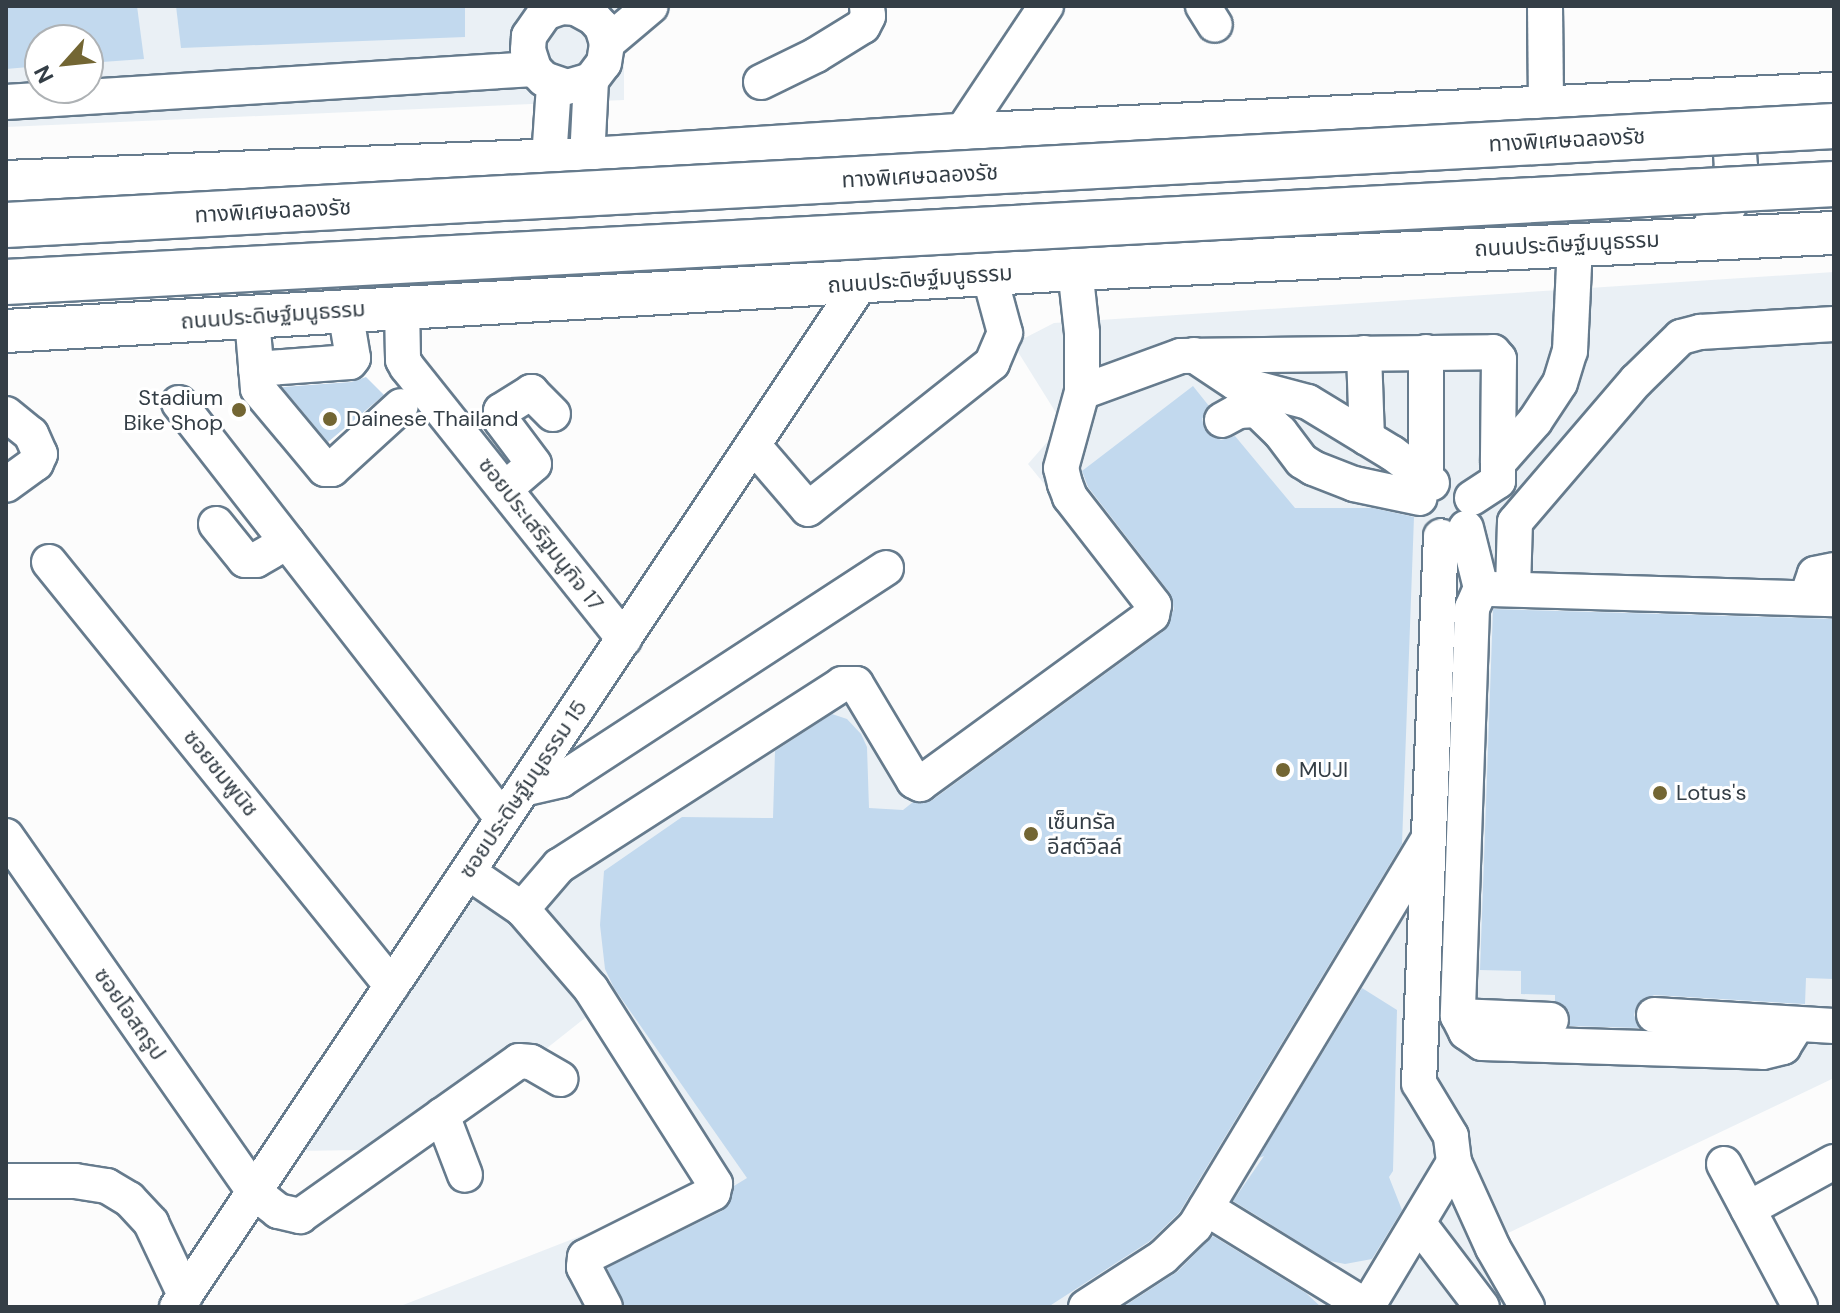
<!DOCTYPE html>
<meta charset="utf-8">
<style>
body{margin:0}
#map{position:relative;width:1840px;height:1313px;overflow:hidden;background:#fcfcfc;font-family:"DM Sans","Noto Sans Thai",sans-serif}
div>[style]{position:absolute}
.built>*{inset:0;background:#eaf0f5}
.building>*{inset:0;background:#c2d9ee}
.roads{filter:drop-shadow(2px 0 #667b8d) drop-shadow(-2px 0 #667b8d) drop-shadow(0 2px #667b8d) drop-shadow(0 -2px #667b8d)}
.minor>*{height:34px;margin:-17px;padding:0 17px;transform-origin:17px;border-radius:17px;background:#fff}
.major>*{height:42px;margin:-21px;padding:0 21px;transform-origin:21px;border-radius:21px;background:#fff}
.bridges{filter:drop-shadow(2px 0 #667b8d) drop-shadow(-2px 0 #667b8d) drop-shadow(0 2px #667b8d) drop-shadow(0 -2px #667b8d)}
.highway-bridge>*{height:44px;margin:-22px;padding:0 22px;transform-origin:22px;border-radius:22px;background:#fff}
.dots>*{width:22px;height:22px;translate:-50% -50%;box-sizing:border-box;border:4px solid #fff;border-radius:50%}
span{translate:-50% -50%;white-space:nowrap;text-align:center;line-height:1.15;-webkit-text-stroke:6px #fff;paint-order:stroke}
.street-label{font-size:22px;color:#343e46}
.poi-label{font-size:22px;color:#343e46}
.right{translate:-100% -50%;text-align:right}
.left{translate:0 -50%;text-align:left}
.frame{position:absolute;inset:0;border:8px solid #343e46;pointer-events:none}
.north{position:absolute;left:24px;top:24px;width:80px;height:80px;box-sizing:border-box;background:#fff;border:2px solid #aeb2b5;border-radius:50%;rotate:243deg;font-size:22px;font-weight:700;line-height:32px;text-align:center;color:#343e46}
.north::after{content:'';display:block;margin:auto;width:28px;height:36px;background:#736633;clip-path:polygon(50% 0,100% 100%,50% 72%,0 100%)}
</style>
<div id="map">
<div class="built">
<i style="clip-path:polygon(evenodd,6px 6px,668px 6px,624px 39px,624px 100px,6px 127px,6px 6px,40px 40px,88px 40px,88px 88px,40px 88px,40px 40px)"></i>
<i style="clip-path:polygon(1834px 272px,1834px 1078px,1506px 1234px,1480px 1253px,1509px 1307px,398px 1307px,701px 1189px,590px 1014px,383px 1178px,361px 1150px,298px 1151px,488px 869px,518px 893px,843px 670px,922px 774px,1143px 606px,1028px 464px,1063px 424px,1013px 344px,1054px 323px)"></i>
</div>
<div class="building">
<i style="clip-path:polygon(6px 6px,137px 6px,144px 59px,88px 63px,88px 40px,40px 40px,40px 66px,6px 69px)"></i>
<i style="clip-path:polygon(176px 6px,465px 6px,465px 37px,181px 48px)"></i>
<i style="clip-path:polygon(366px 377px,384px 395px,328px 442px,282px 387px,351px 382px)"></i>
<i style="clip-path:polygon(1193px 386px,1209px 406px,1202px 419px,1205px 430px,1221px 440px,1235px 436px,1295px 508px,1373px 508px,1414px 517px,1402px 844px,1179px 1213px,1150px 1241px,1048px 1307px,625px 1307px,607px 1268px,722px 1211px,729px 1205px,734px 1186px,747px 1178px,614px 988px,605px 969px,600px 925px,604px 871px,682px 817px,773px 818px,775px 751px,832px 714px,847px 719px,861px 734px,867px 747px,869px 808px,903px 810px,913px 802px,931px 801px,1164px 631px,1174px 609px,1170px 593px,1088px 487px,1082px 471px)"></i>
<i style="clip-path:polygon(1493px 609px,1834px 619px,1834px 979px,1806px 978px,1805px 1004px,1654px 995px,1637px 1005px,1634px 1015px,1640px 1028px,1570px 1026px,1569px 1011px,1555px 1001px,1555px 995px,1521px 994px,1521px 971px,1480px 970px)"></i>
<i style="clip-path:polygon(1362px 988px,1397px 1010px,1393px 1171px,1389px 1177px,1402px 1210px,1372px 1259px,1345px 1264px,1330px 1261px,1233px 1201px,1264px 1156px,1259px 1158px)"></i>
<i style="clip-path:polygon(1213px 1236px,1306px 1293px,1321px 1307px,1123px 1307px,1177px 1272px)"></i>
</div>
<div class="roads">
<div class="minor">
<i style="left:1203px;top:6px;width:22px;rotate:58deg"></i>
<i style="left:1545px;top:6px;width:100px;rotate:89.4deg"></i>
<i style="left:607px;top:43px;width:57px;rotate:-40.1deg"></i>
<i style="left:761px;top:82px;width:61px;rotate:-26.1deg"></i>
<i style="left:816px;top:55px;width:55px;rotate:-31.7deg"></i>
<i style="left:863px;top:26px;width:11px;rotate:-63deg"></i>
<i style="left:868px;top:16px;width:10px;rotate:-96deg"></i>
<i style="left:6px;top:102px;width:529px;rotate:-3.58deg"></i>
<i style="left:534px;top:69px;width:14px;rotate:45deg"></i>
<i style="left:544px;top:79px;width:24px;rotate:19deg"></i>
<i style="left:567px;top:87px;width:25px;rotate:-16deg"></i>
<i style="left:591px;top:80px;width:21px;rotate:-53deg"></i>
<i style="left:604px;top:63px;width:20px;rotate:-81deg"></i>
<i style="left:607px;top:43px;width:17px;rotate:-107deg"></i>
<i style="left:602px;top:27px;width:12px;rotate:-132deg"></i>
<i style="left:594px;top:18px;width:21px;rotate:-151deg"></i>
<i style="left:576px;top:8px;width:14px;rotate:-176deg"></i>
<i style="left:562px;top:7px;width:18px;rotate:161deg"></i>
<i style="left:545px;top:13px;width:28px;rotate:125deg"></i>
<i style="left:529px;top:36px;width:14px;rotate:94deg"></i>
<i style="left:528px;top:50px;width:20px;rotate:72deg"></i>
<i style="left:960px;top:135px;width:155px;rotate:-56.3deg"></i>
<i style="left:549px;top:159px;width:74px;rotate:-86.1deg"></i>
<i style="left:587px;top:159px;width:79px;rotate:-87.1deg"></i>
<i style="left:402px;top:306px;width:54px;rotate:88.9deg"></i>
<i style="left:403px;top:360px;width:8px;rotate:60deg"></i>
<i style="left:407px;top:367px;width:348px;rotate:51.4deg"></i>
<i style="left:252px;top:318px;width:71px;rotate:85.2deg"></i>
<i style="left:258px;top:389px;width:104px;rotate:50.1deg"></i>
<i style="left:325px;top:469px;width:7px"></i>
<i style="left:332px;top:469px;width:93px;rotate:-42.4deg"></i>
<i style="left:1426px;top:352px;width:127px;rotate:90deg"></i>
<i style="left:1364px;top:353px;width:85px;rotate:88deg"></i>
<i style="left:1194px;top:355px;width:50px;rotate:33.7deg"></i>
<i style="left:1236px;top:383px;width:74px;rotate:14.8deg"></i>
<i style="left:1308px;top:402px;width:98px;rotate:31.3deg"></i>
<i style="left:1392px;top:453px;width:50px;rotate:36.9deg"></i>
<i style="left:256px;top:369px;width:94px;rotate:-4.3deg"></i>
<i style="left:350px;top:362px;width:5px;rotate:-53deg"></i>
<i style="left:353px;top:358px;width:49px;rotate:-99.5deg"></i>
<i style="left:1082px;top:392px;width:105px;rotate:-20deg"></i>
<i style="left:1181px;top:356px;width:312px;rotate:-0.7deg"></i>
<i style="left:1493px;top:352px;width:9px;rotate:49deg"></i>
<i style="left:1499px;top:359px;width:104px;rotate:90.6deg"></i>
<i style="left:179px;top:403px;width:527px;rotate:52.09deg"></i>
<i style="left:6px;top:414px;width:32px;rotate:39deg"></i>
<i style="left:31px;top:434px;width:22px;rotate:66deg"></i>
<i style="left:40px;top:454px;width:10px;rotate:114deg"></i>
<i style="left:36px;top:463px;width:37px;rotate:144deg"></i>
<i style="left:1222px;top:420px;width:18px;rotate:-29deg"></i>
<i style="left:1238px;top:411px;width:19px;rotate:-3deg"></i>
<i style="left:1257px;top:410px;width:32px;rotate:44deg"></i>
<i style="left:1280px;top:432px;width:36px;rotate:53deg"></i>
<i style="left:1302px;top:461px;width:13px;rotate:32deg"></i>
<i style="left:1313px;top:468px;width:44px;rotate:21.3deg"></i>
<i style="left:1354px;top:484px;width:67px;rotate:12deg"></i>
<i style="left:753px;top:445px;width:84px;rotate:49.3deg"></i>
<i style="left:808px;top:509px;width:235px;rotate:-38.4deg"></i>
<i style="left:992px;top:363px;width:33px;rotate:-67deg"></i>
<i style="left:1005px;top:333px;width:61px;rotate:-105.2deg"></i>
<i style="left:505px;top:489px;width:38px;rotate:-41deg"></i>
<i style="left:534px;top:464px;width:55px;rotate:-126.9deg"></i>
<i style="left:501px;top:420px;width:9px;rotate:-90deg"></i>
<i style="left:501px;top:411px;width:36px;rotate:-32deg"></i>
<i style="left:531px;top:392px;width:31px;rotate:45deg"></i>
<i style="left:1472px;top:498px;width:31px;rotate:-33deg"></i>
<i style="left:1498px;top:481px;width:18px;rotate:-90deg"></i>
<i style="left:1498px;top:463px;width:56px;rotate:-48.6deg"></i>
<i style="left:1535px;top:421px;width:45px;rotate:-56.7deg"></i>
<i style="left:1560px;top:383px;width:34px;rotate:-73deg"></i>
<i style="left:1570px;top:351px;width:106px;rotate:-87.3deg"></i>
<i style="left:216px;top:524px;width:46px;rotate:51.1deg"></i>
<i style="left:245px;top:560px;width:11px"></i>
<i style="left:256px;top:560px;width:36px;rotate:-30deg"></i>
<i style="left:1466px;top:528px;width:62px;rotate:76deg"></i>
<i style="left:1481px;top:588px;width:22px;rotate:114deg"></i>
<i style="left:1472px;top:608px;width:408px;rotate:92deg"></i>
<i style="left:1458px;top:1016px;width:18px;rotate:63deg"></i>
<i style="left:1466px;top:1032px;width:19px;rotate:35deg"></i>
<i style="left:1482px;top:1043px;width:281px;rotate:1.8deg"></i>
<i style="left:1763px;top:1052px;width:21px;rotate:-14deg"></i>
<i style="left:1783px;top:1047px;width:26px;rotate:-58deg"></i>
<i style="left:49px;top:562px;width:545px;rotate:51.03deg"></i>
<i style="left:1491px;top:589px;width:343px;rotate:1.7deg"></i>
<i style="left:1513px;top:589px;width:67px;rotate:-88.3deg"></i>
<i style="left:1515px;top:522px;width:186px;rotate:-49.4deg"></i>
<i style="left:1636px;top:381px;width:63px;rotate:-44.4deg"></i>
<i style="left:1681px;top:337px;width:20px;rotate:-15deg"></i>
<i style="left:1700px;top:332px;width:134px;rotate:-3.4deg"></i>
<i style="left:1807px;top:597px;width:24px;rotate:-71deg"></i>
<i style="left:1815px;top:574px;width:19px;rotate:-12deg"></i>
<i style="left:523px;top:789px;width:39px;rotate:-13deg"></i>
<i style="left:561px;top:780px;width:388px;rotate:-33.1deg"></i>
<i style="left:6px;top:836px;width:434px;rotate:55.1deg"></i>
<i style="left:254px;top:1192px;width:31px;rotate:38deg"></i>
<i style="left:278px;top:1211px;width:23px;rotate:13deg"></i>
<i style="left:300px;top:1216px;width:268px;rotate:-35.3deg"></i>
<i style="left:519px;top:1061px;width:12px;rotate:5deg"></i>
<i style="left:531px;top:1062px;width:34px;rotate:30deg"></i>
<i style="left:468px;top:872px;width:65px;rotate:34.4deg"></i>
<i style="left:522px;top:909px;width:106px;rotate:49.2deg"></i>
<i style="left:591px;top:989px;width:231px;rotate:57.5deg"></i>
<i style="left:715px;top:1184px;width:9px;rotate:103deg"></i>
<i style="left:713px;top:1193px;width:143px;rotate:153.4deg"></i>
<i style="left:585px;top:1257px;width:10px;rotate:96deg"></i>
<i style="left:584px;top:1267px;width:45px;rotate:62.3deg"></i>
<i style="left:522px;top:909px;width:57px;rotate:-49.3deg"></i>
<i style="left:559px;top:866px;width:336px;rotate:-32.7deg"></i>
<i style="left:842px;top:684px;width:14px"></i>
<i style="left:856px;top:684px;width:113px;rotate:59.1deg"></i>
<i style="left:914px;top:781px;width:7px;rotate:27deg"></i>
<i style="left:920px;top:784px;width:287px;rotate:-36.1deg"></i>
<i style="left:1152px;top:615px;width:10px;rotate:-79deg"></i>
<i style="left:1154px;top:605px;width:137px;rotate:-127.9deg"></i>
<i style="left:1070px;top:497px;width:14px;rotate:-111deg"></i>
<i style="left:1065px;top:484px;width:16px;rotate:-104deg"></i>
<i style="left:1061px;top:468px;width:79px;rotate:-74.6deg"></i>
<i style="left:1082px;top:392px;width:59px;rotate:-90deg"></i>
<i style="left:1082px;top:333px;width:64px;rotate:-96.2deg"></i>
<i style="left:1654px;top:1015px;width:180px;rotate:3.5deg"></i>
<i style="left:1458px;top:1016px;width:93px;rotate:2.5deg"></i>
<i style="left:442px;top:1115px;width:64px;rotate:69deg"></i>
<i style="left:1454px;top:1162px;width:94px;rotate:65.6deg"></i>
<i style="left:1493px;top:1248px;width:68px;rotate:60deg"></i>
<i style="left:1724px;top:1164px;width:162px;rotate:62deg"></i>
<i style="left:6px;top:1181px;width:69px"></i>
<i style="left:75px;top:1181px;width:32px;rotate:9deg"></i>
<i style="left:107px;top:1186px;width:26px;rotate:31deg"></i>
<i style="left:129px;top:1199px;width:33px;rotate:47deg"></i>
<i style="left:151px;top:1223px;width:80px;rotate:64.7deg"></i>
<i style="left:1206px;top:1208px;width:189px;rotate:31.6deg"></i>
<i style="left:1748px;top:1209px;width:98px;rotate:-28.7deg"></i>
<i style="left:1419px;top:1224px;width:104px;rotate:52.8deg"></i>
<i style="left:177px;top:1307px;width:1231px;rotate:-56.26deg"></i>
<i style="left:1086px;top:1307px;width:92px;rotate:-33deg"></i>
<i style="left:1163px;top:1257px;width:45px;rotate:-44.1deg"></i>
<i style="left:1195px;top:1226px;width:449px;rotate:-58.9deg"></i>
<i style="left:1367px;top:1307px;width:169px;rotate:-59deg"></i>
<i style="left:1454px;top:1162px;width:26px;rotate:-97deg"></i>
<i style="left:1451px;top:1136px;width:62px;rotate:-121.1deg"></i>
<i style="left:1419px;top:1083px;width:547px;rotate:-87.7deg"></i>
</div>
<div class="major">
<i style="left:1708px;top:110px;width:17px;rotate:25deg"></i>
<i style="left:1723px;top:117px;width:25px;rotate:63deg"></i>
<i style="left:1734px;top:139px;width:28px;rotate:86deg"></i>
<i style="left:1736px;top:167px;width:32px;rotate:103deg"></i>
<i style="left:1729px;top:198px;width:24px;rotate:120deg"></i>
<i style="left:6px;top:182px;width:581px;rotate:-2.27deg"></i>
<i style="left:587px;top:159px;width:374px;rotate:-3.7deg"></i>
<i style="left:960px;top:135px;width:875px;rotate:-2.69deg"></i>
<i style="left:6px;top:331px;width:1071px;rotate:-3.32deg"></i>
<i style="left:1075px;top:269px;width:760px;rotate:-2.72deg"></i>
</div>
</div>
<div class="bridges">
<div class="highway-bridge">
<i style="left:6px;top:225px;width:1831px;rotate:-3.1deg"></i>
<i style="left:6px;top:282px;width:1831px;rotate:-3.07deg"></i>
</div>
</div>
<div class="dots">
<i style="left:239px;top:410px;background:#736633"></i>
<i style="left:330px;top:419px;background:#736633"></i>
<i style="left:1283px;top:770px;background:#736633"></i>
<i style="left:1660px;top:793px;background:#736633"></i>
<i style="left:1031px;top:834px;background:#736633"></i>
</div>
<div class="street-label">
<span style="left:1567px;top:140px;rotate:-3deg">ทางพิเศษฉลองรัช</span>
<span style="left:920px;top:176px;rotate:-3deg">ทางพิเศษฉลองรัช</span>
<span style="left:273px;top:211px;rotate:-3deg">ทางพิเศษฉลองรัช</span>
<span style="left:1567px;top:244px;rotate:-3deg">ถนนประดิษฐ์มนูธรรม</span>
<span style="left:920px;top:279px;rotate:-4deg">ถนนประดิษฐ์มนูธรรม</span>
<span style="left:273px;top:315px;rotate:-4deg">ถนนประดิษฐ์มนูธรรม</span>
<span style="left:541px;top:534px;rotate:52deg">ซอยประเสริฐมนูกิจ 17</span>
<span style="left:221px;top:773px;rotate:51deg">ซอยชมพูนิช</span>
<span style="left:523px;top:789px;rotate:-56deg">ซอยประดิษฐ์มนูธรรม 15</span>
<span style="left:130px;top:1014px;rotate:55deg">ซอยโอสถรูป</span>
</div>
<div class="poi-label">
<span class="right" style="left:223px;top:410px">Stadium<br>Bike Shop</span>
<span class="left" style="left:346px;top:419px">Dainese Thailand</span>
<span class="left" style="left:1299px;top:770px">MUJI</span>
<span class="left" style="left:1676px;top:793px">Lotus's</span>
<span class="left" style="left:1047px;top:834px">เซ็นทรัล<br>อีสต์วิลล์</span>
</div>
<div class="frame"></div>
<div class="north">N</div>
</div>
